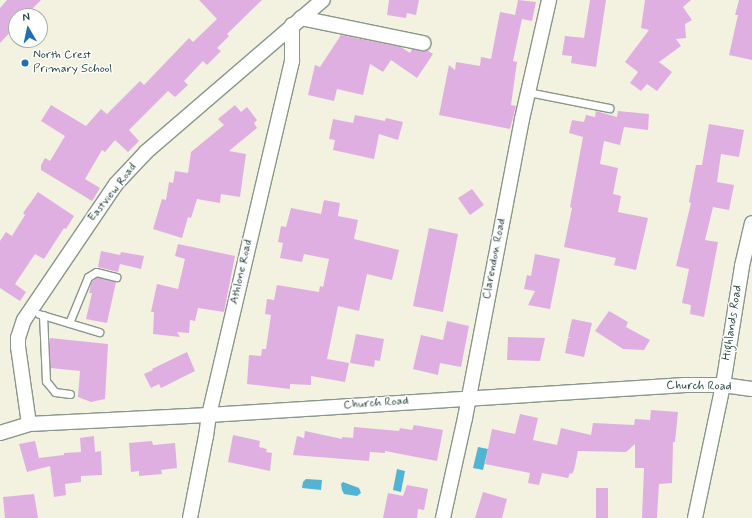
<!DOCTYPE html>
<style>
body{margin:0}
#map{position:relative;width:752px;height:518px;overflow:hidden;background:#f3f1e0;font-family:Mynerve,sans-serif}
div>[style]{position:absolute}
.water>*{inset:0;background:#53b3d2}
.building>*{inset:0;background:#e0afe1}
.roads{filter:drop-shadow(1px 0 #89978a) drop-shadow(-1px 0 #89978a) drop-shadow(0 1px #89978a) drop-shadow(0 -1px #89978a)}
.lane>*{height:7px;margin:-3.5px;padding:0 3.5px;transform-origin:3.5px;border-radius:3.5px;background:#fff}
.street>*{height:14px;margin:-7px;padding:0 7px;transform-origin:7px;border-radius:7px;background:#fff}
.dots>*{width:11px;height:11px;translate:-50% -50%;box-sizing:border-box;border:2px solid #fff;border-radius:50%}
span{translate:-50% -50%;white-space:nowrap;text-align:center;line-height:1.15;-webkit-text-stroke:3px #fff;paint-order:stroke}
.poi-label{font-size:12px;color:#1f3d34}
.left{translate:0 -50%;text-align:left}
.street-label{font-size:12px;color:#1f3d34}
.north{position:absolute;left:8px;top:8px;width:40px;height:40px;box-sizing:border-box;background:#fff;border:1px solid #a5b1ae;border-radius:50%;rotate:351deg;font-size:11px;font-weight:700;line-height:16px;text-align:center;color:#1f3d34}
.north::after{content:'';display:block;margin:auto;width:14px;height:18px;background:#1f6fb2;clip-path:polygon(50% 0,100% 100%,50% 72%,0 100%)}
</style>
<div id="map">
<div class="water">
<i style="clip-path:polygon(478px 447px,488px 449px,483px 470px,473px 468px)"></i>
<i style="clip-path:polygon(397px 469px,405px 471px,401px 492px,393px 490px)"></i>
<i style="clip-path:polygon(306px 479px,322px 480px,321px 490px,302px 488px,303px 482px)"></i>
<i style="clip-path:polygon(343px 482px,359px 488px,361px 493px,357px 496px,344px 494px,342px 490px,341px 484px)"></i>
</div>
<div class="building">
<i style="clip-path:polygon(7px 0,41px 0,25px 16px,16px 16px,16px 26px,0 43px,0 8px)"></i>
<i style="clip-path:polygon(199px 0,262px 0,227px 34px,229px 36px,217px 48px,221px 51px,207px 65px,203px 61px,184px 81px,188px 85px,175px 97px,168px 91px,129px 130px,139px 141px,128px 152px,115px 140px,105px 152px,102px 150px,85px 179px,100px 188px,92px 201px,41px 170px,41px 165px,45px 158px,50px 161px,65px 136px,41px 121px,51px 105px,86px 126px,101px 109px,107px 114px,140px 81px,144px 85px,189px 38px,193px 42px,217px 19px)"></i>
<i style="clip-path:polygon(389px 0,419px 0,416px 15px,407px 13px,406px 18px,387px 15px)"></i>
<i style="clip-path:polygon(518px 0,536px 2px,532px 21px,522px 19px,513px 61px,517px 62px,511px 105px,516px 106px,510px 129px,439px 115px,449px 65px,455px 70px,456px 62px,480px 66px,481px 57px,491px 59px,500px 12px,515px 15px)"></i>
<i style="clip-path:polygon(590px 0,606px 0,596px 67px,571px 63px,572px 56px,562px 55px,565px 36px,584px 38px)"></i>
<i style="clip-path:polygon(645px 0,691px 0,683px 7px,692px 20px,685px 24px,686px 38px,676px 39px,681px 46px,659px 62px,672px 72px,657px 91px,647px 84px,641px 91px,630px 83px,638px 72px,625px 62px,649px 30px,641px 28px)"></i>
<i style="clip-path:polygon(739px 0,752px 0,752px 60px,729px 55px,738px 15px,735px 15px)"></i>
<i style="clip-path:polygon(341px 35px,401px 47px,410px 53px,412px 49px,427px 50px,433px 54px,417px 78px,391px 60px,383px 72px,370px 64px,363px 95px,337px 89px,334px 101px,308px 95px,315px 65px,320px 67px)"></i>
<i style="clip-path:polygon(235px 105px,241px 112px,247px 107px,257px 120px,254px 123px,257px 128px,229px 151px,246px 154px,240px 197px,221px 194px,220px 203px,197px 199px,191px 218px,188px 217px,182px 238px,153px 229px,162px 199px,166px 200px,169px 182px,173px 183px,175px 171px,188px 173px,191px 152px,224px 125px,218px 119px)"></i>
<i style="clip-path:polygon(596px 111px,617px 117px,618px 111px,649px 114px,648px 130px,624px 127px,620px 145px,604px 141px,600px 164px,618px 168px,613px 194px,621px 196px,618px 212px,648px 218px,636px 270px,614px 265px,616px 258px,564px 247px,572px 208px,570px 207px,583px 137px,569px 133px,572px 120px,584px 122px,586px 115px,595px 117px)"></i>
<i style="clip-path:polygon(355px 115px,385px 121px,386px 118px,403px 122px,398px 140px,379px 134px,374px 159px,333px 150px,335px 140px,329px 139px,333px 119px,353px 123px)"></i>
<i style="clip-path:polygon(709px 124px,744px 130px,739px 157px,721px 154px,717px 182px,734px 185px,729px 210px,713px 207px,705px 240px,718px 242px,704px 317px,690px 314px,691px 305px,682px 303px,689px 269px,676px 266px,691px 203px,689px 202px,696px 165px,702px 165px)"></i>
<i style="clip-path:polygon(472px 189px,484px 205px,470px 215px,458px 198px)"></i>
<i style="clip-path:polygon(38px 192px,74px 216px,66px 229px,64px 228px,44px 259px,35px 254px,15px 284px,26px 292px,20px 301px,0 288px,0 241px,6px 232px,12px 236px,25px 215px,23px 213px)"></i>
<i style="clip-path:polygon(324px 200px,340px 203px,338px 216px,358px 220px,354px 239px,399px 250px,392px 280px,367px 274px,359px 311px,338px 306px,327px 359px,349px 363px,345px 382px,311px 376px,311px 385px,290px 384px,290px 389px,247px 384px,249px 355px,261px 356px,262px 349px,266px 349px,271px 315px,265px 314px,267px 299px,274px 300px,277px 285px,319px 292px,320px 286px,323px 287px,329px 259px,304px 254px,302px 262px,280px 258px,283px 243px,278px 242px,281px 226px,286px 227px,291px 208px,321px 214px)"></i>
<i style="clip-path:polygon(429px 228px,458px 234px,443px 312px,413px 306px)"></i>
<i style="clip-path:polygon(178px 244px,235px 256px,224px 312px,198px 308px,195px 321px,190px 320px,189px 333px,177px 332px,180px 337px,153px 334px,154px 312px,151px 312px,157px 284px,178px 289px,185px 259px,175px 256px)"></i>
<i style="clip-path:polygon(101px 251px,120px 255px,121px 252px,144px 256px,141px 269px,120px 264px,118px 272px,98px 267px)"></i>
<i style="clip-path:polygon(535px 254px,560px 259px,550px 309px,528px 305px,535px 291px,524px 289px,527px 275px,531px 276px)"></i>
<i style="clip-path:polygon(97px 277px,116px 282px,107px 323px,86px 319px,92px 293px,89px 293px,91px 283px)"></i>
<i style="clip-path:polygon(609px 311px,628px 322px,626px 327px,650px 340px,644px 350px,623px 349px,595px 331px)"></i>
<i style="clip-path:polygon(572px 319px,592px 323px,584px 357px,565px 353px,568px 338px,571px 338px,568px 337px)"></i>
<i style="clip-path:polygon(447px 321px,469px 326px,461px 367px,440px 363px,438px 375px,413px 369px,421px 335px,443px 340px)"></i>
<i style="clip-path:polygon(356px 334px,384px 339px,380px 361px,375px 360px,374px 367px,350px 363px)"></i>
<i style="clip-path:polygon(508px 337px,545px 338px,540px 361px,507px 360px)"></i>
<i style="clip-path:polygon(50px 338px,108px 344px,105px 399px,91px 402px,78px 397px,80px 371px,50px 368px)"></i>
<i style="clip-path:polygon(187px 352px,195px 371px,161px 388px,159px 384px,151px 388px,144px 374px,153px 370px,152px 369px)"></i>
<i style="clip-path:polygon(651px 410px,678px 412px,675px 442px,673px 442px,672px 483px,659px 484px,657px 518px,642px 518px,644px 468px,635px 468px,635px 444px,626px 452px,578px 451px,574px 470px,572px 474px,570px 473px,568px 478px,542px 473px,539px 485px,528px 483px,530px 473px,485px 464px,492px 429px,515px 434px,520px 414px,538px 418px,533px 440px,557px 445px,561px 428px,591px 435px,593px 423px,634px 425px,635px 419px,650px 420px)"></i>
<i style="clip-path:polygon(414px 425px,443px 430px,437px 461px,385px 451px,385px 453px,370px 452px,369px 461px,293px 455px,297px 436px,304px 438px,305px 431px,342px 439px,342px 437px,353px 438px,354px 427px,399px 431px,400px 428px,412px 430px)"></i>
<i style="clip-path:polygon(233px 435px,260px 441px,259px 447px,267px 449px,266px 452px,272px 453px,270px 471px,228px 462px)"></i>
<i style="clip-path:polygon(94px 436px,95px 452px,101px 451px,102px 475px,81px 476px,81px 482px,65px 484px,66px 495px,54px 497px,50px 466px,27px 472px,19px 444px,35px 441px,39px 458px,64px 455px,64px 453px,81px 452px,80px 438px)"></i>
<i style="clip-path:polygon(152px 441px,153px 445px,175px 443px,177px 468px,161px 470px,162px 474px,139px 476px,139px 471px,131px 472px,129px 443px)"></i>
<i style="clip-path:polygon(407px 485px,428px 489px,424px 510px,418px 509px,417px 518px,383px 518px,388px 493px,403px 496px)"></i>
<i style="clip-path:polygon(596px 488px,608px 488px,608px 518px,596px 518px)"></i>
<i style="clip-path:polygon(483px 492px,507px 499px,502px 518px,475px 518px)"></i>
<i style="clip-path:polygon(34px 494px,38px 518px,5px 518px,3px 497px)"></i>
</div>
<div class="roads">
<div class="lane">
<i style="left:528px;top:92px;width:83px;rotate:11.2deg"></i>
<i style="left:39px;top:314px;width:63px;rotate:16.7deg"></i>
<i style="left:43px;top:315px;width:66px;rotate:87.4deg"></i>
<i style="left:46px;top:381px;width:14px;rotate:51deg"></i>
<i style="left:55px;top:392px;width:15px;rotate:8deg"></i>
<i style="left:69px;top:323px;width:50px;rotate:-67.6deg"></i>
<i style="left:88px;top:277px;width:9px;rotate:-32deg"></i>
<i style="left:96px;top:272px;width:21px;rotate:14deg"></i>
</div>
<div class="street">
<i style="left:301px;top:18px;width:125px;rotate:11.6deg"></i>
<i style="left:29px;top:424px;width:78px;rotate:-98.1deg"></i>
<i style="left:18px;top:347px;width:9px;rotate:-90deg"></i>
<i style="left:18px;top:338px;width:19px;rotate:-72deg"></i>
<i style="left:24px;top:320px;width:164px;rotate:-55.9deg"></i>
<i style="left:116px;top:184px;width:44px;rotate:-46.8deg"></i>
<i style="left:146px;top:152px;width:233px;rotate:-40.7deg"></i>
<i style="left:0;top:433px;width:30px;rotate:-17deg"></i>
<i style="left:29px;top:424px;width:180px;rotate:-2.9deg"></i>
<i style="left:209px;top:415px;width:477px;rotate:-3.6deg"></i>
<i style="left:685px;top:385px;width:38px"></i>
<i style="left:723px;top:385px;width:29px;rotate:8deg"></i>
<i style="left:190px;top:518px;width:84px;rotate:-79deg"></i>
<i style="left:206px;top:436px;width:21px;rotate:-82deg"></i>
<i style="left:209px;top:415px;width:364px;rotate:-76.8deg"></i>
<i style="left:292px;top:61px;width:36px;rotate:-90deg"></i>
<i style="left:443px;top:518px;width:102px;rotate:-77.6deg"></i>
<i style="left:465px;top:418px;width:304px;rotate:-79.2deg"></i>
<i style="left:522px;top:119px;width:122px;rotate:-77.2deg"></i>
<i style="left:695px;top:518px;width:136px;rotate:-78.1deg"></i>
<i style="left:723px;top:385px;width:121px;rotate:-80.9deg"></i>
<i style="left:742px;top:266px;width:44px;rotate:-76.9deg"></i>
</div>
</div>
<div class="dots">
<i style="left:25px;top:63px;background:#1f6fb2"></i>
</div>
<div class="poi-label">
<span class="left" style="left:33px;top:63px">North Crest<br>Primary School</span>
</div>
<div class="street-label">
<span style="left:113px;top:193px;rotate:-52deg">Eastview Road</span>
<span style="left:495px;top:259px;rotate:-79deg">Clarendon Road</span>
<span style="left:242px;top:272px;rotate:-77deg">Athlone Road</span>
<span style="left:733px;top:323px;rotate:-81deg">Highlands Road</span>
<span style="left:699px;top:387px;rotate:1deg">Church Road</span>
<span style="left:376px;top:404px;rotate:-4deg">Church Road</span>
</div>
<div class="north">N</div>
</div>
